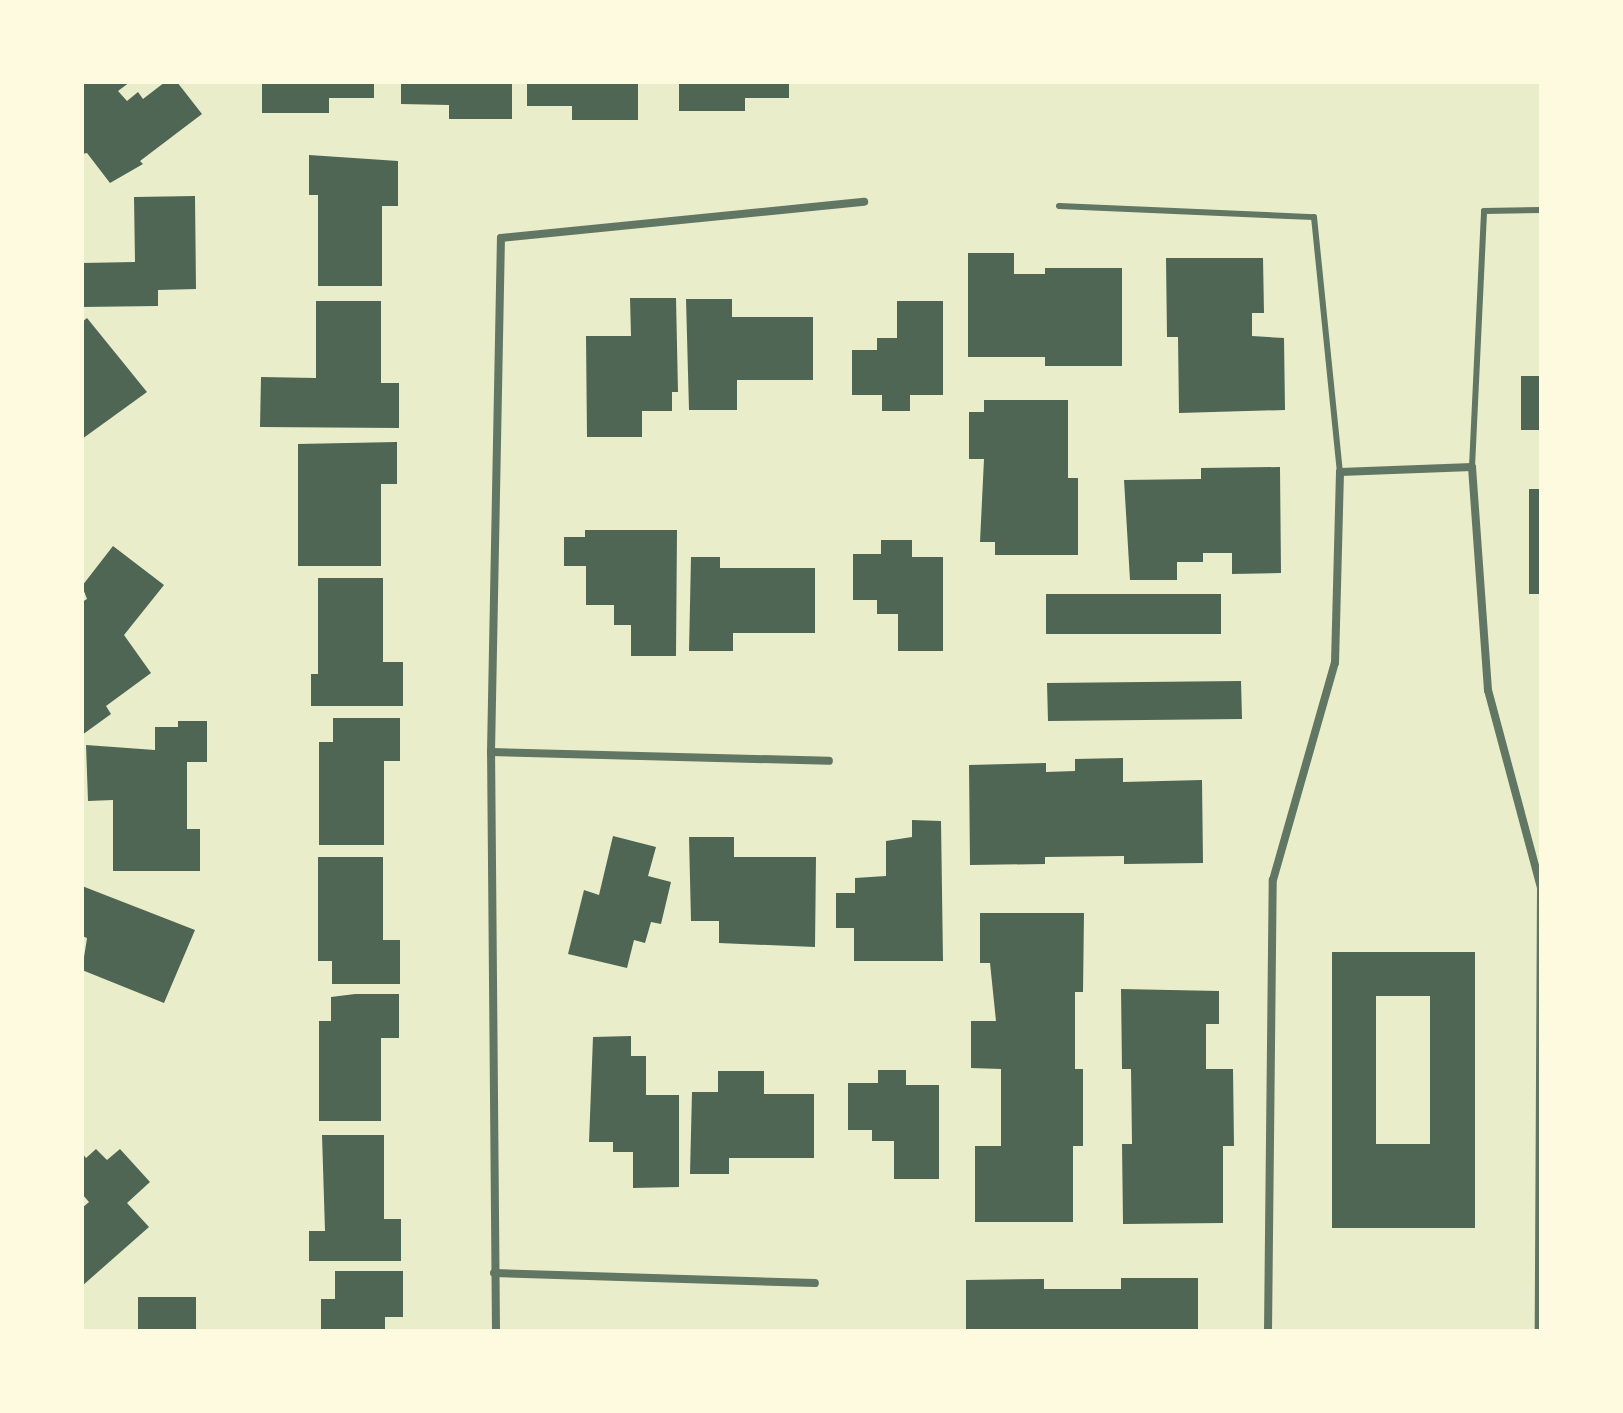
<!DOCTYPE html>
<style>
body{margin:0}
#map{position:relative;width:1623px;height:1413px;overflow:hidden;background:#e9edc9;font-family:Poppins,sans-serif}
div>[style]{position:absolute}
.building>*{inset:0;background:#4f6655}
.service>*{height:6px;margin:-3px;padding:0 3px;transform-origin:3px;border-radius:3px;background:#617663}
.minor>*{height:8px;margin:-4px;padding:0 4px;transform-origin:4px;border-radius:4px;background:#617663}
span{translate:-50% -50%;white-space:nowrap;text-align:center;line-height:1.15;-webkit-text-stroke:8px #fefae0;paint-order:stroke}
.frame{position:absolute;inset:0;border:84px solid #fefae0;pointer-events:none}
</style>
<div id="map">
<div class="building">
<i style="clip-path:polygon(82px 82px,130px 82px,118px 91px,127px 101px,138px 92px,143px 99px,165px 82px,177px 82px,202px 114px,140px 161px,143px 164px,110px 183px,87px 153px,82px 154px)"></i>
<i style="clip-path:polygon(262px 82px,374px 82px,374px 98px,329px 98px,329px 113px,262px 113px)"></i>
<i style="clip-path:polygon(401px 82px,512px 82px,512px 119px,449px 119px,449px 105px,401px 104px)"></i>
<i style="clip-path:polygon(527px 82px,638px 82px,638px 120px,572px 120px,572px 106px,527px 106px)"></i>
<i style="clip-path:polygon(679px 82px,789px 82px,789px 98px,745px 98px,745px 111px,679px 111px)"></i>
<i style="clip-path:polygon(309px 155px,398px 161px,398px 206px,382px 206px,382px 286px,318px 286px,318px 195px,309px 195px)"></i>
<i style="clip-path:polygon(195px 196px,196px 289px,158px 290px,158px 306px,82px 307px,82px 263px,135px 262px,134px 197px)"></i>
<i style="clip-path:polygon(968px 253px,1014px 253px,1014px 274px,1045px 274px,1045px 268px,1122px 268px,1122px 366px,1045px 366px,1045px 357px,968px 357px)"></i>
<i style="clip-path:polygon(1166px 258px,1263px 258px,1264px 313px,1252px 313px,1252px 336px,1284px 338px,1285px 410px,1179px 413px,1178px 337px,1167px 337px)"></i>
<i style="clip-path:polygon(630px 298px,676px 298px,678px 392px,672px 392px,672px 411px,642px 411px,642px 437px,587px 437px,586px 336px,631px 336px)"></i>
<i style="clip-path:polygon(686px 299px,732px 299px,732px 317px,813px 317px,813px 380px,737px 380px,737px 410px,689px 410px)"></i>
<i style="clip-path:polygon(316px 301px,381px 301px,381px 383px,399px 383px,399px 428px,260px 427px,261px 377px,316px 378px)"></i>
<i style="clip-path:polygon(897px 301px,943px 301px,943px 395px,910px 395px,910px 411px,882px 411px,882px 395px,852px 395px,852px 350px,877px 350px,877px 338px,897px 338px)"></i>
<i style="clip-path:polygon(87px 318px,147px 392px,82px 439px,82px 322px)"></i>
<i style="clip-path:polygon(1521px 376px,1541px 376px,1541px 430px,1521px 430px)"></i>
<i style="clip-path:polygon(984px 400px,1068px 400px,1068px 478px,1078px 478px,1078px 555px,995px 555px,995px 542px,980px 542px,984px 459px,969px 459px,969px 412px,984px 412px)"></i>
<i style="clip-path:polygon(397px 442px,397px 484px,381px 484px,381px 566px,298px 566px,298px 444px)"></i>
<i style="clip-path:polygon(1280px 467px,1281px 573px,1232px 574px,1232px 553px,1203px 553px,1203px 562px,1177px 562px,1177px 580px,1130px 580px,1124px 480px,1201px 479px,1201px 468px)"></i>
<i style="clip-path:polygon(1529px 489px,1541px 489px,1541px 594px,1529px 594px)"></i>
<i style="clip-path:polygon(585px 530px,677px 530px,676px 656px,631px 656px,631px 625px,614px 625px,614px 605px,586px 605px,586px 566px,564px 566px,564px 537px,585px 537px)"></i>
<i style="clip-path:polygon(881px 540px,912px 540px,912px 557px,943px 557px,943px 651px,898px 651px,898px 614px,877px 614px,877px 600px,853px 600px,853px 554px,881px 554px)"></i>
<i style="clip-path:polygon(113px 546px,164px 585px,124px 635px,151px 673px,106px 706px,111px 714px,82px 735px,82px 602px,87px 599px,82px 586px)"></i>
<i style="clip-path:polygon(691px 557px,720px 557px,720px 568px,815px 568px,815px 633px,733px 633px,733px 651px,689px 651px)"></i>
<i style="clip-path:polygon(318px 578px,383px 578px,383px 662px,403px 662px,403px 706px,311px 706px,311px 674px,318px 674px)"></i>
<i style="clip-path:polygon(1046px 594px,1221px 594px,1221px 634px,1046px 634px)"></i>
<i style="clip-path:polygon(1241px 681px,1242px 719px,1048px 721px,1047px 683px)"></i>
<i style="clip-path:polygon(333px 718px,400px 718px,400px 761px,384px 761px,384px 845px,319px 845px,319px 742px,333px 742px)"></i>
<i style="clip-path:polygon(178px 721px,207px 721px,207px 762px,187px 762px,187px 829px,200px 829px,200px 871px,113px 871px,113px 800px,88px 801px,86px 745px,155px 750px,155px 727px,178px 727px)"></i>
<i style="clip-path:polygon(1123px 758px,1123px 782px,1202px 780px,1203px 863px,1124px 864px,1124px 856px,1045px 857px,1045px 864px,970px 865px,969px 765px,1046px 763px,1046px 772px,1075px 771px,1075px 759px)"></i>
<i style="clip-path:polygon(912px 820px,941px 821px,943px 961px,854px 961px,854px 928px,836px 928px,836px 893px,855px 893px,855px 878px,886px 876px,886px 841px,912px 837px)"></i>
<i style="clip-path:polygon(613px 836px,656px 847px,648px 876px,671px 882px,661px 924px,651px 922px,645px 943px,634px 940px,627px 968px,568px 954px,584px 890px,599px 895px)"></i>
<i style="clip-path:polygon(689px 837px,734px 837px,734px 857px,816px 857px,815px 947px,719px 943px,719px 921px,691px 921px)"></i>
<i style="clip-path:polygon(318px 857px,383px 857px,383px 940px,400px 940px,400px 984px,332px 984px,332px 961px,318px 961px)"></i>
<i style="clip-path:polygon(82px 886px,195px 930px,164px 1003px,82px 970px,87px 938px,82px 936px)"></i>
<i style="clip-path:polygon(980px 913px,1084px 913px,1083px 992px,1075px 992px,1075px 1069px,1083px 1069px,1083px 1146px,1073px 1146px,1073px 1222px,975px 1222px,975px 1146px,1001px 1146px,1001px 1069px,971px 1068px,971px 1021px,996px 1021px,990px 963px,980px 963px)"></i>
<i style="clip-path:polygon(evenodd,1332px 952px,1475px 952px,1475px 1228px,1332px 1228px,1332px 952px,1376px 996px,1430px 996px,1430px 1144px,1376px 1144px,1376px 996px)"></i>
<i style="clip-path:polygon(1121px 989px,1219px 991px,1219px 1024px,1206px 1024px,1206px 1069px,1233px 1069px,1234px 1146px,1223px 1146px,1223px 1223px,1123px 1224px,1122px 1144px,1132px 1144px,1131px 1069px,1122px 1069px)"></i>
<i style="clip-path:polygon(355px 994px,399px 994px,399px 1038px,381px 1038px,381px 1121px,319px 1121px,319px 1021px,331px 1021px,331px 997px)"></i>
<i style="clip-path:polygon(631px 1036px,631px 1056px,646px 1056px,646px 1095px,679px 1095px,679px 1187px,633px 1188px,633px 1152px,613px 1152px,613px 1142px,589px 1142px,593px 1037px)"></i>
<i style="clip-path:polygon(878px 1070px,906px 1070px,906px 1085px,939px 1085px,939px 1179px,894px 1179px,894px 1141px,872px 1141px,872px 1130px,848px 1130px,848px 1083px,878px 1083px)"></i>
<i style="clip-path:polygon(718px 1071px,764px 1071px,764px 1094px,814px 1094px,814px 1158px,729px 1158px,729px 1174px,690px 1174px,692px 1092px,718px 1092px)"></i>
<i style="clip-path:polygon(322px 1135px,384px 1135px,384px 1219px,401px 1219px,401px 1261px,309px 1261px,309px 1231px,325px 1231px)"></i>
<i style="clip-path:polygon(96px 1149px,107px 1160px,120px 1149px,150px 1182px,127px 1203px,149px 1227px,82px 1286px,82px 1208px,89px 1202px,82px 1194px,82px 1153px,86px 1158px)"></i>
<i style="clip-path:polygon(335px 1271px,403px 1271px,403px 1317px,385px 1317px,385px 1331px,321px 1331px,321px 1299px,335px 1299px)"></i>
<i style="clip-path:polygon(1121px 1278px,1198px 1278px,1198px 1331px,966px 1331px,966px 1280px,1044px 1279px,1044px 1289px,1121px 1289px)"></i>
<i style="clip-path:polygon(138px 1297px,196px 1297px,196px 1331px,138px 1331px)"></i>
</div>
<div class="service">
<i style="left:1059px;top:206px;width:255px;rotate:2.5deg"></i>
<i style="left:1314px;top:217px;width:256px;rotate:84.2deg"></i>
<i style="left:1472px;top:467px;width:256px;rotate:-87.3deg"></i>
<i style="left:1484px;top:211px;width:57px;rotate:-1deg"></i>
</div>
<div class="minor">
<i style="left:491px;top:752px;width:338px;rotate:1.5deg"></i>
<i style="left:494px;top:1273px;width:321px;rotate:1.8deg"></i>
<i style="left:496px;top:1331px;width:579px;rotate:-90.49deg"></i>
<i style="left:491px;top:752px;width:514px;rotate:-88.89deg"></i>
<i style="left:501px;top:238px;width:365px;rotate:-5.7deg"></i>
<i style="left:1268px;top:1331px;width:451px;rotate:-89.4deg"></i>
<i style="left:1273px;top:880px;width:226px;rotate:-74.1deg"></i>
<i style="left:1335px;top:663px;width:191px;rotate:-88.5deg"></i>
<i style="left:1340px;top:472px;width:132px;rotate:-2.2deg"></i>
<i style="left:1472px;top:467px;width:224px;rotate:85.9deg"></i>
<i style="left:1488px;top:690px;width:205px;rotate:75deg"></i>
<i style="left:1541px;top:888px;width:443px;rotate:90.3deg"></i>
</div>
<div class="frame"></div>
</div>
